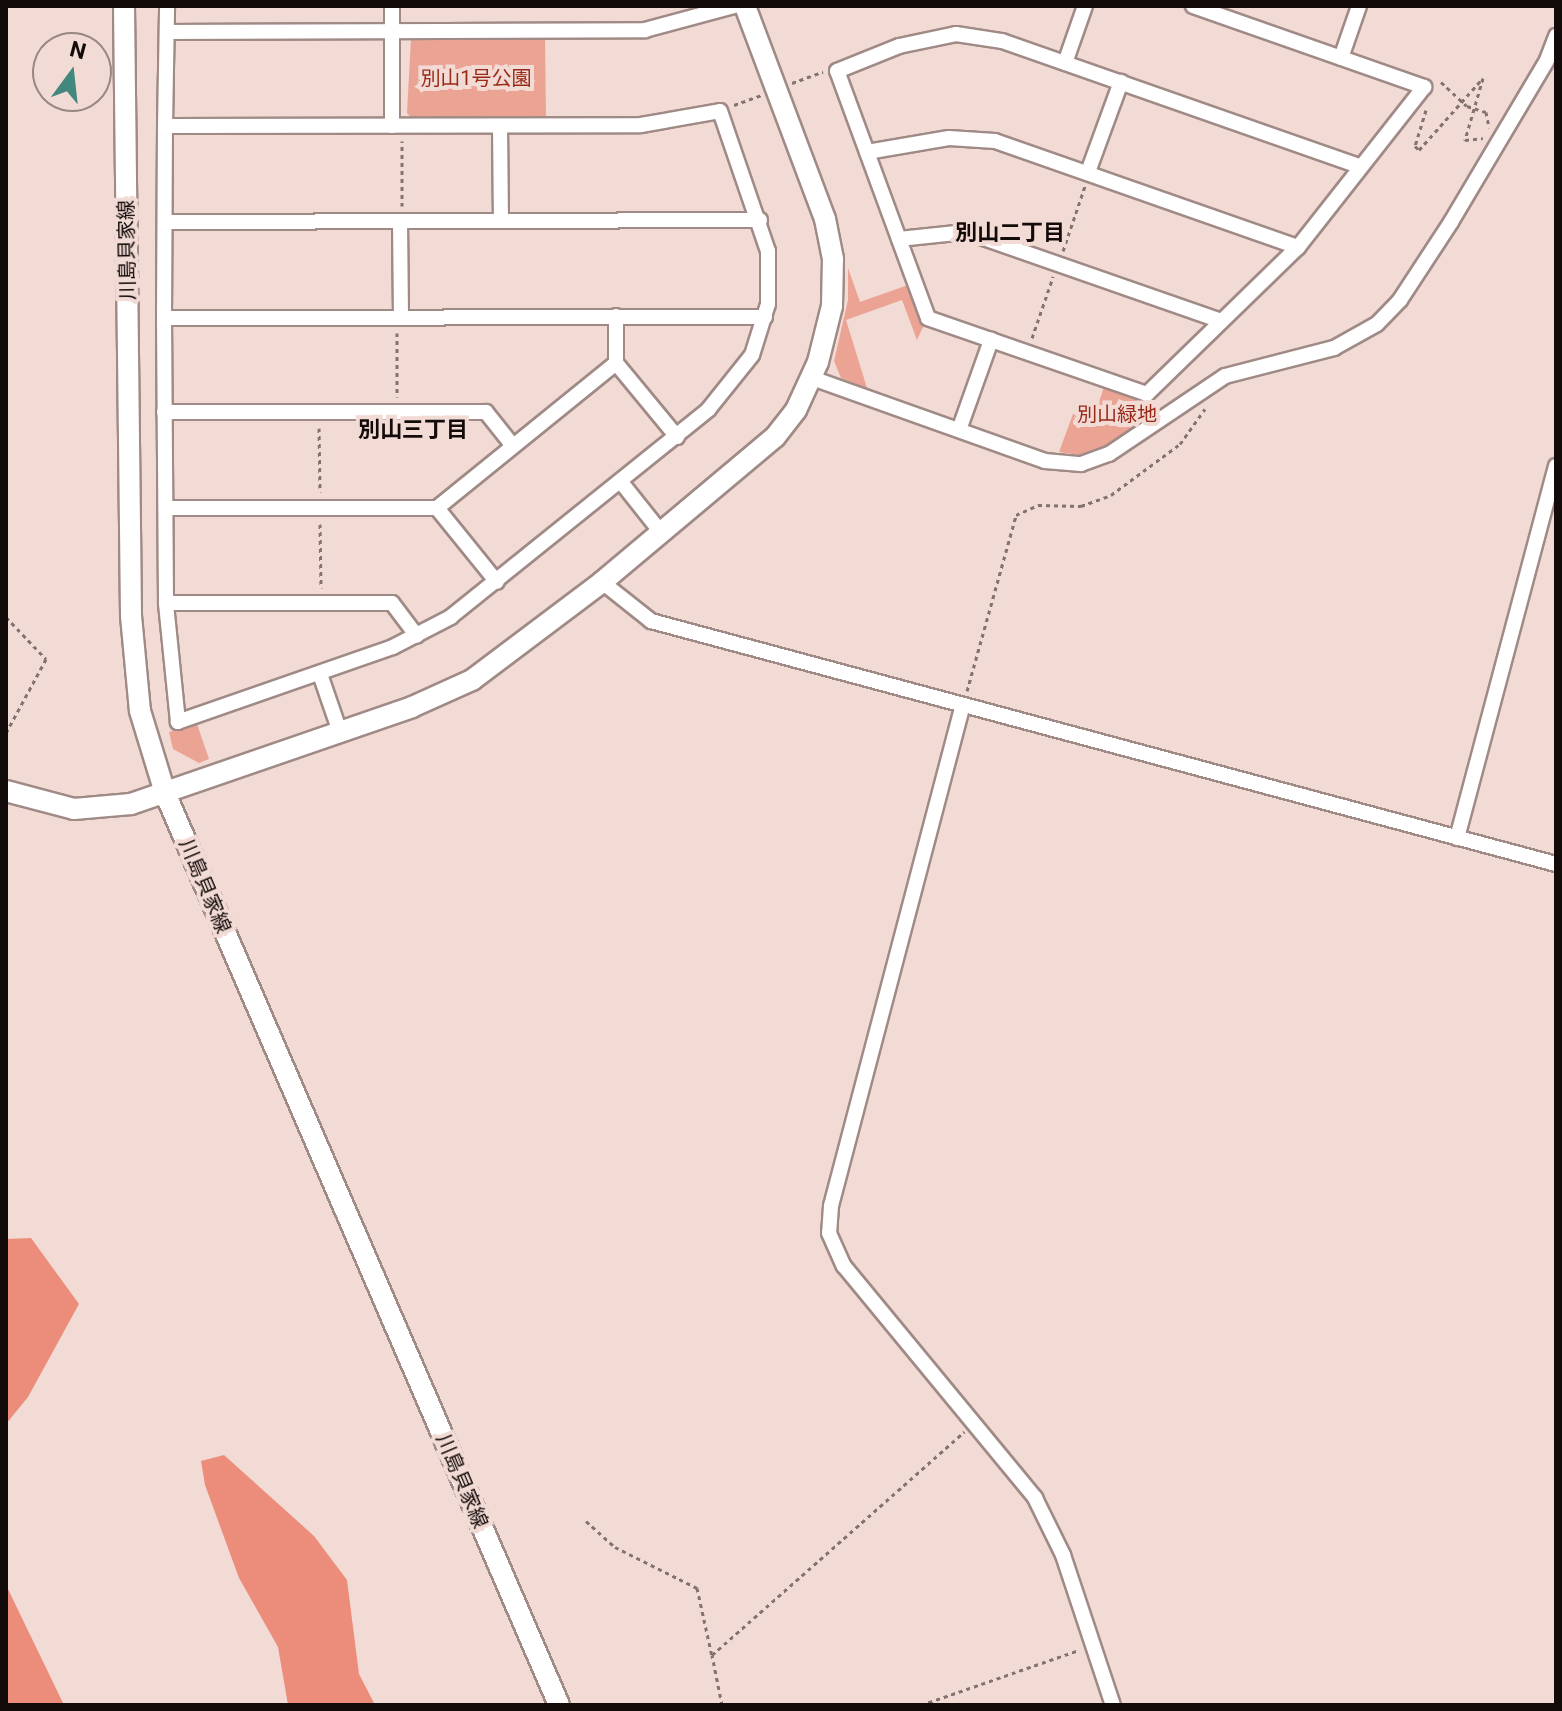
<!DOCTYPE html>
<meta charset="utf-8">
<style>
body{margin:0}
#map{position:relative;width:1562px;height:1711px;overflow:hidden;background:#f2dad5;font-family:Roboto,"Noto Sans JP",sans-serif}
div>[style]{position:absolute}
.green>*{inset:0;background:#eba394}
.forest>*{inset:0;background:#ec8c7a}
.path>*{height:3px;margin-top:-1.5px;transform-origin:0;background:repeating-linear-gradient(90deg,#82736f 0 4px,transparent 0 8px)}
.roads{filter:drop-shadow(2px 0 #a08a86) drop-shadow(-2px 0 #a08a86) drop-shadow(0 2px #a08a86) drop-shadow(0 -2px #a08a86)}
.street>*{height:14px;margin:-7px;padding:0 7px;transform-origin:7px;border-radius:7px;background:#fff}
.secondary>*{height:20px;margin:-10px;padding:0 10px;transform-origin:10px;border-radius:10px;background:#fff}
span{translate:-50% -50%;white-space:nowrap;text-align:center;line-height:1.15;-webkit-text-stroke:8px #f2dad5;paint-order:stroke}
.park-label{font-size:20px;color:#9a2a18}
.street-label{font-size:20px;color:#120b09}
.neighbourhood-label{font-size:22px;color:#120b09;font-weight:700}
.frame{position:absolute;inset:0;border:8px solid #120b09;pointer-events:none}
.north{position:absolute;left:32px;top:32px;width:80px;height:80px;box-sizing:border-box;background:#f2dad5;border:2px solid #988783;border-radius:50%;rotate:15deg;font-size:22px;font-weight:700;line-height:32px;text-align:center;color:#120b09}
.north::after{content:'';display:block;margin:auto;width:28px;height:36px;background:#42887e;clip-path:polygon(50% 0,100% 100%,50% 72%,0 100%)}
</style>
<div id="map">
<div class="green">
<i style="clip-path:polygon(545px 37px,546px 118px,412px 119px,407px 113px,411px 38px)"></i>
<i style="clip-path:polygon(848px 268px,860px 302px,908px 285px,924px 325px,917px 340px,902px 300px,846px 320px,867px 388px,841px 378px,834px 361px,848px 300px)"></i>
<i style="clip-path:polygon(1104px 387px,1148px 402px,1131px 432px,1086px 456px,1059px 452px,1073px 414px,1093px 420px)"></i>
<i style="clip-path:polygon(197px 724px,209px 759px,199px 763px,173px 749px,169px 732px)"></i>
</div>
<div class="forest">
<i style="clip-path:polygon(31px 1238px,79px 1304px,28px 1397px,6px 1424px,6px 1239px)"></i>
<i style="clip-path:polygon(224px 1455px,314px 1536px,347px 1580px,359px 1674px,375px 1705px,288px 1705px,278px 1647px,239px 1578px,205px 1485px,201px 1461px)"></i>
<i style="clip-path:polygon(6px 1585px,63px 1703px,64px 1705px,6px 1705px)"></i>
</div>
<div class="path">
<i style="left:1441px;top:82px;width:35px;rotate:43deg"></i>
<i style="left:1467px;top:106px;width:20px;rotate:18deg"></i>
<i style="left:1486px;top:112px;width:16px;rotate:79deg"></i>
<i style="left:792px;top:83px;width:33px;rotate:-20deg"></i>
<i style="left:734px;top:105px;width:29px;rotate:-20deg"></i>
<i style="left:1426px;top:110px;width:38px;rotate:107deg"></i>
<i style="left:1415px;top:146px;width:6px;rotate:45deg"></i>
<i style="left:1419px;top:150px;width:96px;rotate:-48.4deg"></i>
<i style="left:1483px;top:78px;width:65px;rotate:106.2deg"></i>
<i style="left:1465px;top:140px;width:18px;rotate:-6deg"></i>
<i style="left:402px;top:206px;width:65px;rotate:-90deg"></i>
<i style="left:1063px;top:251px;width:69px;rotate:-71.3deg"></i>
<i style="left:397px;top:333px;width:64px;rotate:90deg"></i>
<i style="left:1032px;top:338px;width:65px;rotate:-71deg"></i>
<i style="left:319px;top:428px;width:64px;rotate:89.1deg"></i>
<i style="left:320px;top:524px;width:64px;rotate:89.1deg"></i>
<i style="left:6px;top:617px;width:58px;rotate:46.4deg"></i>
<i style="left:46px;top:659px;width:84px;rotate:118.4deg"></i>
<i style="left:967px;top:691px;width:183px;rotate:-74.4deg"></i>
<i style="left:1016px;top:515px;width:24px;rotate:-24deg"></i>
<i style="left:1038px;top:505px;width:43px;rotate:1.3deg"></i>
<i style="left:1081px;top:506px;width:32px;rotate:-20deg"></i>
<i style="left:1111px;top:495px;width:86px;rotate:-36.5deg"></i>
<i style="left:1180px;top:444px;width:43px;rotate:-54.5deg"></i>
<i style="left:586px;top:1521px;width:39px;rotate:42deg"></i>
<i style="left:615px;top:1547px;width:92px;rotate:26.6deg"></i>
<i style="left:697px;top:1588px;width:70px;rotate:77.6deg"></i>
<i style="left:722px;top:1705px;width:51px;rotate:-101.3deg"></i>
<i style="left:712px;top:1655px;width:337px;rotate:-41.5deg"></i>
<i style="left:921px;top:1705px;width:167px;rotate:-19.2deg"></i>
</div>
<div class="roads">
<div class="street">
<i style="left:392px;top:6px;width:120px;rotate:90deg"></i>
<i style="left:1193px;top:6px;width:245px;rotate:19.3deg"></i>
<i style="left:1424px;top:87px;width:204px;rotate:128.2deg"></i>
<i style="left:1298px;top:247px;width:211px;rotate:135.8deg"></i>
<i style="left:1147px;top:394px;width:232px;rotate:-160.9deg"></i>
<i style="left:928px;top:318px;width:263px;rotate:-110.2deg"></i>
<i style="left:837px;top:71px;width:67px;rotate:-22deg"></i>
<i style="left:899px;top:46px;width:58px;rotate:-11.9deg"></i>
<i style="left:956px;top:34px;width:47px;rotate:8.7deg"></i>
<i style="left:1002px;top:41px;width:380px;rotate:19.3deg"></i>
<i style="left:167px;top:32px;width:478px;rotate:-0.2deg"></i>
<i style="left:645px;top:30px;width:92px;rotate:-15.1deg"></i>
<i style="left:1341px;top:58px;width:55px;rotate:-70.9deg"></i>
<i style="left:1065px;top:63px;width:60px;rotate:-70.7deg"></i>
<i style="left:165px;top:126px;width:476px;rotate:-0.1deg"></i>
<i style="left:641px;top:125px;width:80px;rotate:-10deg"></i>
<i style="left:720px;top:111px;width:148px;rotate:71.1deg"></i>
<i style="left:768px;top:251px;width:53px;rotate:90deg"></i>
<i style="left:768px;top:304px;width:53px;rotate:107.4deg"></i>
<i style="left:752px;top:355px;width:70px;rotate:128.7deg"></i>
<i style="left:708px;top:410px;width:330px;rotate:141.2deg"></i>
<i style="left:451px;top:617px;width:65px;rotate:152.7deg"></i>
<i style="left:393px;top:647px;width:228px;rotate:160.8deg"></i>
<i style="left:178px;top:722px;width:120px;rotate:-95.8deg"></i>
<i style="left:166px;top:603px;width:285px;rotate:-90.4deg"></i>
<i style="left:164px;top:318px;width:192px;rotate:-89.7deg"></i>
<i style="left:165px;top:126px;width:120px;rotate:-89deg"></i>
<i style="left:500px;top:126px;width:94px;rotate:89.4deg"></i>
<i style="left:867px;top:152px;width:83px;rotate:-9.7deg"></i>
<i style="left:949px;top:138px;width:46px;rotate:3.7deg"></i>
<i style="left:995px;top:141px;width:321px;rotate:19.3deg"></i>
<i style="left:1088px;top:172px;width:96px;rotate:-69.9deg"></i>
<i style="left:400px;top:221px;width:96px;rotate:89.4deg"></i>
<i style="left:166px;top:222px;width:594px;rotate:-0.19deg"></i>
<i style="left:899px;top:239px;width:67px;rotate:-6deg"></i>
<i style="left:966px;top:232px;width:270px;rotate:19.2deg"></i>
<i style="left:616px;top:316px;width:47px;rotate:90deg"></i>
<i style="left:616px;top:363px;width:96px;rotate:50.5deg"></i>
<i style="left:164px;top:318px;width:601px;rotate:-0.1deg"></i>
<i style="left:812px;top:378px;width:247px;rotate:19.6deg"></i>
<i style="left:1045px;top:461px;width:36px;rotate:5deg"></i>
<i style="left:1081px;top:464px;width:30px;rotate:-20deg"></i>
<i style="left:1109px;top:454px;width:140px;rotate:-33.9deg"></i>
<i style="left:1225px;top:376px;width:113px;rotate:-14.4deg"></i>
<i style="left:1334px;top:348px;width:49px;rotate:-29.2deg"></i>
<i style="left:1377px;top:324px;width:33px;rotate:-46deg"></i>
<i style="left:1400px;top:300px;width:93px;rotate:-56.8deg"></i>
<i style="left:1451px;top:222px;width:188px;rotate:-59.3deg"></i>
<i style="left:1547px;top:60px;width:26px;rotate:-69deg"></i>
<i style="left:164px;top:412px;width:322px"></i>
<i style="left:486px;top:412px;width:43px;rotate:51.5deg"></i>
<i style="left:959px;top:430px;width:96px;rotate:-70.4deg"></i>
<i style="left:621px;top:482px;width:63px;rotate:51.5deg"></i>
<i style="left:166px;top:508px;width:271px"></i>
<i style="left:437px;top:508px;width:230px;rotate:-39deg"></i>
<i style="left:437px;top:508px;width:95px;rotate:51deg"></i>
<i style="left:602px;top:582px;width:63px;rotate:38.5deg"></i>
<i style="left:651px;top:621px;width:937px;rotate:15.03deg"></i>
<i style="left:166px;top:603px;width:226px"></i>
<i style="left:392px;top:603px;width:41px;rotate:52.9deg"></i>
<i style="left:320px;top:674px;width:61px;rotate:71deg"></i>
<i style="left:962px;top:708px;width:515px;rotate:104.74deg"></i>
<i style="left:831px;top:1206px;width:27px;rotate:94deg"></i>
<i style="left:829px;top:1233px;width:36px;rotate:66deg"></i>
<i style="left:844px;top:1266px;width:301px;rotate:50.5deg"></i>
<i style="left:1035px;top:1498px;width:64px;rotate:63.8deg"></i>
<i style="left:1063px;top:1555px;width:158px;rotate:71.6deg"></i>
<i style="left:1457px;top:838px;width:385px;rotate:-75.1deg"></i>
</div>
<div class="secondary">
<i style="left:124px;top:6px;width:610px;rotate:89.34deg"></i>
<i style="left:131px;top:616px;width:95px;rotate:84.6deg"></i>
<i style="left:140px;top:711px;width:86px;rotate:73deg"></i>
<i style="left:165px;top:793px;width:993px;rotate:66.63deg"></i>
<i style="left:6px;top:791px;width:70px;rotate:14.8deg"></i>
<i style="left:74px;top:809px;width:57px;rotate:-5deg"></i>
<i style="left:131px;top:804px;width:297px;rotate:-19deg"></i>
<i style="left:412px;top:707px;width:66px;rotate:-24.2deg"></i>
<i style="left:472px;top:680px;width:163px;rotate:-37deg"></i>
<i style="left:602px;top:582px;width:226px;rotate:-40deg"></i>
<i style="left:775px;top:437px;width:34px;rotate:-52deg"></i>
<i style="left:796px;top:410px;width:53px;rotate:-65.4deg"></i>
<i style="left:818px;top:362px;width:58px;rotate:-76deg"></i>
<i style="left:832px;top:306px;width:47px;rotate:-88.8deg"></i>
<i style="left:833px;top:259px;width:41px;rotate:-101.3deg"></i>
<i style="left:825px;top:219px;width:228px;rotate:-110.6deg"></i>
</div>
</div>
<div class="park-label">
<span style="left:476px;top:78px">別山1号公園</span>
<span style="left:1117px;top:414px">別山緑地</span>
</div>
<div class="street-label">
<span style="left:127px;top:250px;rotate:-91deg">川島貝家線</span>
<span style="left:205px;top:886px;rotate:67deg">川島貝家線</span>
<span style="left:462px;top:1481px;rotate:67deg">川島貝家線</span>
</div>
<div class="neighbourhood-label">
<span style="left:1010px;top:233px">別山二丁目</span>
<span style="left:413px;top:430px">別山三丁目</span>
</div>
<div class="frame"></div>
<div class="north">N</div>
</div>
